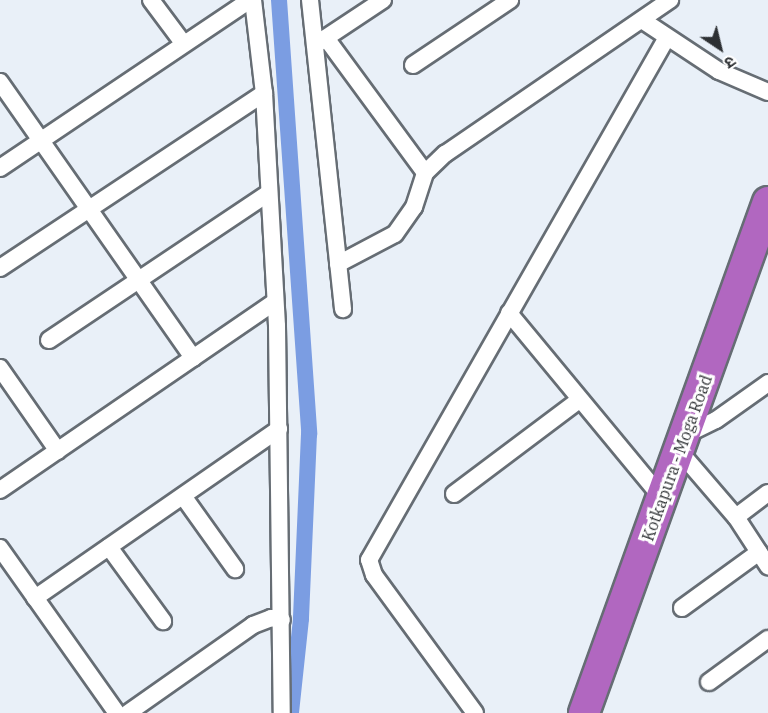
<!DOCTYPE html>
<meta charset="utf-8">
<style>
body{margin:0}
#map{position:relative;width:768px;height:713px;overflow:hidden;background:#e9f0f8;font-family:"IBM Plex Serif","Noto Sans Devanagari",serif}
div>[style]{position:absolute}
.canal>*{height:16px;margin:-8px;padding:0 8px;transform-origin:8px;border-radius:8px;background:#7b9de2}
.roads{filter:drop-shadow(2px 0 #666d74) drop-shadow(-2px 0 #666d74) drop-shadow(0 2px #666d74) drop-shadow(0 -2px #666d74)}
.street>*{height:16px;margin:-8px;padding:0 8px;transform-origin:8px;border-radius:8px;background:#fff}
.highway>*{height:30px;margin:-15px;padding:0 15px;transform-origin:15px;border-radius:15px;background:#b167c0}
span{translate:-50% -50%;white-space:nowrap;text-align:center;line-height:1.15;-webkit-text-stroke:6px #fff;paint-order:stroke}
.street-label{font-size:16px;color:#2d3033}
.north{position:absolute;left:690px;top:18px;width:60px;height:60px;-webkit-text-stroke:4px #fff;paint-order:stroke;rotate:145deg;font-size:16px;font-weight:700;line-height:24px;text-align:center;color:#2d3033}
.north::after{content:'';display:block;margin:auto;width:21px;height:27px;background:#2d3033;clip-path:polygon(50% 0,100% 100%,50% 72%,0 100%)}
</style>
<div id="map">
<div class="canal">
<i style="left:279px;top:0;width:435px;rotate:86deg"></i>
<i style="left:309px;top:434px;width:185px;rotate:92.5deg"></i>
<i style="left:301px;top:619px;width:95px;rotate:96.1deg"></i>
</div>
<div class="roads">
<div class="street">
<i style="left:151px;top:0;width:54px;rotate:53.3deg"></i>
<i style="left:253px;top:0;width:94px;rotate:83.3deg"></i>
<i style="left:264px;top:93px;width:233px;rotate:86.8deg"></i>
<i style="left:277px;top:326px;width:387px;rotate:89.3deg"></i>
<i style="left:310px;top:0;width:311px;rotate:83.9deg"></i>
<i style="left:642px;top:20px;width:92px;rotate:33.5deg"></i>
<i style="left:719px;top:71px;width:53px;rotate:23.2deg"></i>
<i style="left:326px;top:38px;width:167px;rotate:53.7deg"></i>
<i style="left:318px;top:43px;width:78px;rotate:-33.5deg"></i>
<i style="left:413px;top:65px;width:117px;rotate:-33.8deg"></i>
<i style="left:0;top:82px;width:337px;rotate:55deg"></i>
<i style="left:0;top:168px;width:301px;rotate:-33.9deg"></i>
<i style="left:338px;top:264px;width:64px;rotate:-27.8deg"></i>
<i style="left:395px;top:234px;width:33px;rotate:-55deg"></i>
<i style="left:414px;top:207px;width:36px;rotate:-72deg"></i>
<i style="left:425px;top:173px;width:28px;rotate:-44deg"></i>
<i style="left:445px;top:154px;width:273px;rotate:-34.4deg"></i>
<i style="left:0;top:268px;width:317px;rotate:-33.5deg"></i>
<i style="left:509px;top:313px;width:240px;rotate:50.4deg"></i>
<i style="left:49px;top:340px;width:265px;rotate:-33.8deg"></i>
<i style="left:0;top:368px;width:101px;rotate:55.1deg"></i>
<i style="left:685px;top:435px;width:34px;rotate:-26deg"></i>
<i style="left:716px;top:420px;width:64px;rotate:-35.4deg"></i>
<i style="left:680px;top:452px;width:86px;rotate:49.3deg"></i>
<i style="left:736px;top:517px;width:59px;rotate:56.9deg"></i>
<i style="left:0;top:490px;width:333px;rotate:-34.4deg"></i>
<i style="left:454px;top:494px;width:155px;rotate:-36.9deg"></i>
<i style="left:183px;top:496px;width:90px;rotate:54.5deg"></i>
<i style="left:736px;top:517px;width:40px;rotate:-37deg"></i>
<i style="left:109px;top:547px;width:92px;rotate:53.9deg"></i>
<i style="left:0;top:548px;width:202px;rotate:54.7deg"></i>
<i style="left:35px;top:598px;width:297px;rotate:-34.7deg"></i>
<i style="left:682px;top:608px;width:95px;rotate:-36deg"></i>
<i style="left:709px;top:682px;width:73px;rotate:-36.1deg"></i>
<i style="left:128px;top:713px;width:153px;rotate:-35.1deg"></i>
<i style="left:253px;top:625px;width:19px;rotate:-21deg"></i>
<i style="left:271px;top:618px;width:11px;rotate:10deg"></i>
<i style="left:475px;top:713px;width:171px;rotate:-126.2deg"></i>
<i style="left:374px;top:575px;width:16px;rotate:-108deg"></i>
<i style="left:369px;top:560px;width:600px;rotate:-60.31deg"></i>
</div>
<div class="highway">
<i style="left:584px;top:713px;width:543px;rotate:-70.2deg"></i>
</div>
</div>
<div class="street-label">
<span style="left:677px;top:458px;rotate:-70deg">Kotkapura - Moga Road</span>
</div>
<div class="north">उ</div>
</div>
